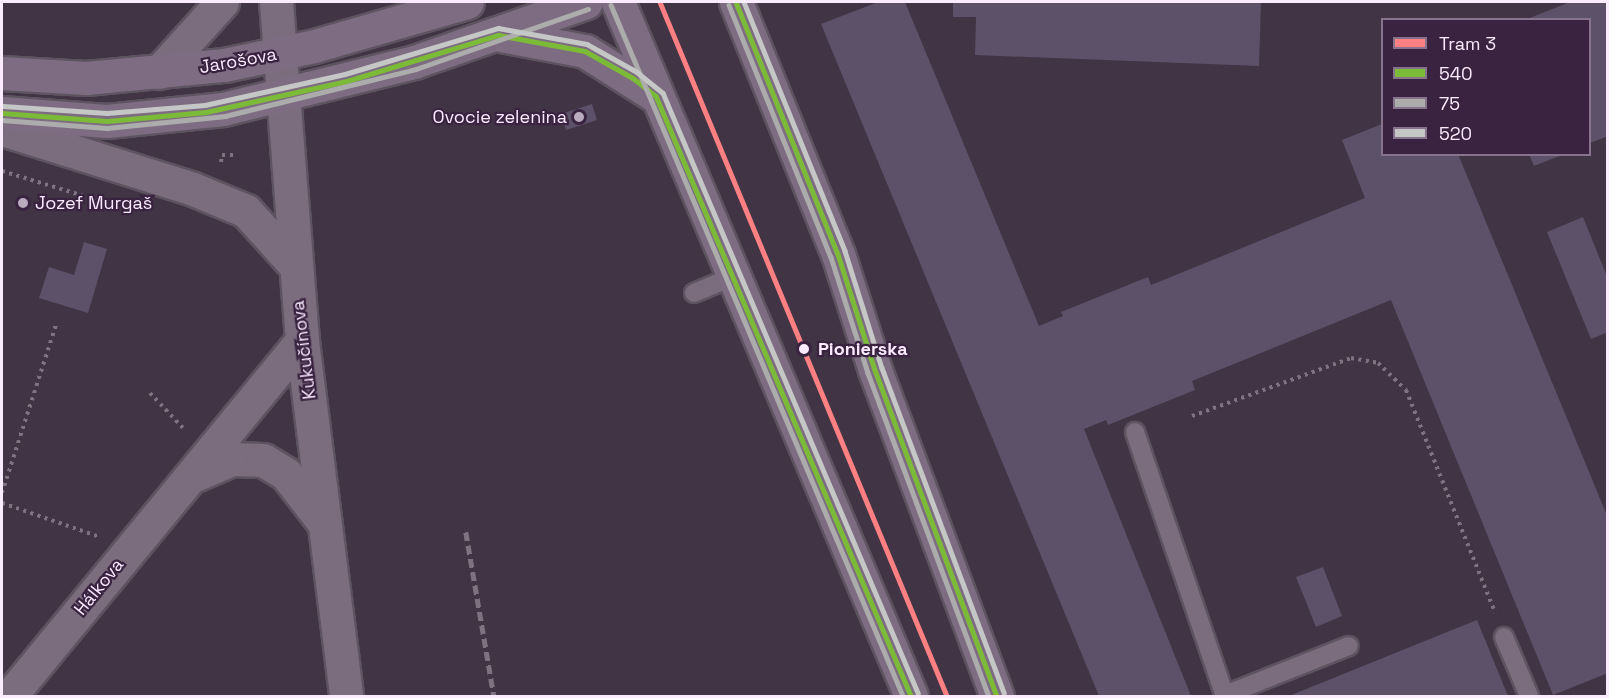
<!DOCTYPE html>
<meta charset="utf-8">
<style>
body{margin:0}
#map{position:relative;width:1609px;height:698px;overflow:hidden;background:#413444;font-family:"Space Grotesk",sans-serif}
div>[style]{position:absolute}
.building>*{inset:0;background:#5d5069}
.path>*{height:4px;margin-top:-2px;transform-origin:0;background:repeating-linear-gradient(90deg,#7f7382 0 3px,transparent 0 7.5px)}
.roads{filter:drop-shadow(2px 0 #5e5360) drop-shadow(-2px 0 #5e5360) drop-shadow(0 2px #5e5360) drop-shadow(0 -2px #5e5360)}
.service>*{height:18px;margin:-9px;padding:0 9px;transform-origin:9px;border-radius:9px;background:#7b6c7e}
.tertiary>*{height:33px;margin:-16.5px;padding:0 16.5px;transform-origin:16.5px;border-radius:16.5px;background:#7b6c7e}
.secondary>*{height:33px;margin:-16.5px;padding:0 16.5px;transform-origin:16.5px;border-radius:16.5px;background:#7e6d82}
.rail>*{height:4.5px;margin-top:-2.25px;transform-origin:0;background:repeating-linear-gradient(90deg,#7e7280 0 9px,transparent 0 13.5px)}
.bus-1>*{height:4.5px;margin:-2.25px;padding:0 2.25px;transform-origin:2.25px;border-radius:2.25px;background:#7cbb37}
.bus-2>*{height:4.5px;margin:-2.25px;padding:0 2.25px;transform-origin:2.25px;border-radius:2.25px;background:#acacac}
.bus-3>*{height:4.5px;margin:-2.25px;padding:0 2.25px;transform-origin:2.25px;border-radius:2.25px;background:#c5c6c6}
.tram-1>*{height:4.5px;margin:-2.25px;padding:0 2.25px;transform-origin:2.25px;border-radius:2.25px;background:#ff8083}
.dots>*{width:16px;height:16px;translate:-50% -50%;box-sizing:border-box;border:3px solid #3a2340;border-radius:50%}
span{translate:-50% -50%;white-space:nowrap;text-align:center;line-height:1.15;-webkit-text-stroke:4.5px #3a2340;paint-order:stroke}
.street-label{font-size:18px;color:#faebfe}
.poi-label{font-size:18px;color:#faebfe}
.right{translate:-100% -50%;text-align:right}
.left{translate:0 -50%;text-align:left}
.stop-label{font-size:18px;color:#faebfe;font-weight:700}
.frame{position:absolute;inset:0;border:3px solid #faebfe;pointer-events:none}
.legend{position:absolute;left:1381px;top:18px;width:210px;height:138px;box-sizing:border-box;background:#3a2340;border:2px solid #87738c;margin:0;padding:8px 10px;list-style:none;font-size:18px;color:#faebfe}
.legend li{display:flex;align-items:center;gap:12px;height:30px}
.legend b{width:30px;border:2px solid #87738c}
</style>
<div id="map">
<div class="building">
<i style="clip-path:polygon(878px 2px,905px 2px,1039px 326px,1063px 316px,1061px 312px,1148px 277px,1151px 285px,1365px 198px,1342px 140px,1382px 124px,1382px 154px,1458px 154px,1608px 518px,1608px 673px,1553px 695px,1391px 300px,1192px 381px,1195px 390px,1108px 425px,1106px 420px,1084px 429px,1191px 696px,1099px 696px,821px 24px)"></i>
<i style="clip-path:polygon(953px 2px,1261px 2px,1259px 66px,975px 55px,976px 17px,953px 17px)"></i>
<i style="clip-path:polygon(1570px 2px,1608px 2px,1608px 136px,1590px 143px,1590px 20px,1527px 19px)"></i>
<i style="clip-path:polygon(592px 104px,597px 120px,566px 130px,561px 114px)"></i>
<i style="clip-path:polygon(1529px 154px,1562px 154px,1562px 155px,1534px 166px)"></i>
<i style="clip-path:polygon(1583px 217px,1608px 279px,1608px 332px,1591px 339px,1547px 232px)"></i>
<i style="clip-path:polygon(84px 242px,107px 249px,88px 313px,39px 298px,49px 267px,74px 275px)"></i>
<i style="clip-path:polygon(1323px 567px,1342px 616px,1316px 627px,1296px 577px)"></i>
<i style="clip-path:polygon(1477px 620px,1508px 696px,1289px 696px,1447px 632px)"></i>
</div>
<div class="path">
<i style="left:221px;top:162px;width:7px;rotate:-82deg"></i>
<i style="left:222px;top:155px;width:12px"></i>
<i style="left:2px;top:171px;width:99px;rotate:17deg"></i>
<i style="left:150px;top:393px;width:50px;rotate:46.6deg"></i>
<i style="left:1192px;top:416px;width:169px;rotate:-20deg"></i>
<i style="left:1351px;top:358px;width:27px;rotate:10deg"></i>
<i style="left:1378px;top:363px;width:39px;rotate:44deg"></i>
<i style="left:1406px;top:390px;width:240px;rotate:68.2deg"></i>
<i style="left:2px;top:493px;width:176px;rotate:-72.2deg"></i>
<i style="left:2px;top:503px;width:101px;rotate:19.2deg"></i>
</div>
<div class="roads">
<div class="service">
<i style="left:694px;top:293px;width:41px;rotate:-22.8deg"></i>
<i style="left:1135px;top:432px;width:279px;rotate:71.2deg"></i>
<i style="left:1504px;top:637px;width:64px;rotate:67deg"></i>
<i style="left:1225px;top:695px;width:133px;rotate:-21.6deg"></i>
</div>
<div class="tertiary">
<i style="left:276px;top:2px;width:340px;rotate:85.6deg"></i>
<i style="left:302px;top:341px;width:358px;rotate:82.9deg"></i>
<i style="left:159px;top:72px;width:94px;rotate:-48deg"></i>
<i style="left:2px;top:129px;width:200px;rotate:17.4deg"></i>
<i style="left:193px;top:189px;width:57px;rotate:22.5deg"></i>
<i style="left:246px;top:211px;width:73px;rotate:47.8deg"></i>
<i style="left:197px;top:474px;width:38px;rotate:-23deg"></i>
<i style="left:232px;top:459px;width:31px;rotate:2deg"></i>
<i style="left:263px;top:460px;width:27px;rotate:31deg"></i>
<i style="left:286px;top:474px;width:62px;rotate:52.2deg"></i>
<i style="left:10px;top:696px;width:460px;rotate:-50.6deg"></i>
</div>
<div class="secondary">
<i style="left:618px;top:2px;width:753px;rotate:67.11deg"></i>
<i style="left:736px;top:2px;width:272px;rotate:68deg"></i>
<i style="left:838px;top:254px;width:122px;rotate:72.3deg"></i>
<i style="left:875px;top:370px;width:348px;rotate:69.5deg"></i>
<i style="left:501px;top:35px;width:86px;rotate:10.8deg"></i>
<i style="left:585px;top:51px;width:84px;rotate:32.4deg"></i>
<i style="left:2px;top:73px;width:84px;rotate:3.4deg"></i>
<i style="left:86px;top:78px;width:139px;rotate:-5.4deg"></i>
<i style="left:224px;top:65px;width:92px;rotate:-11.9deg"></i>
<i style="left:314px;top:46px;width:159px;rotate:-16deg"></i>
<i style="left:2px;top:113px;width:105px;rotate:4.4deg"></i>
<i style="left:107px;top:121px;width:117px;rotate:-5.9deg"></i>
<i style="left:223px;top:109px;width:197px;rotate:-13.8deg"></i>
<i style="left:414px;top:62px;width:182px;rotate:-19.2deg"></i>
</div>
</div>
<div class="rail">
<i style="left:466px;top:532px;width:166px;rotate:80.3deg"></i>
</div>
<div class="bus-1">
<i style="left:736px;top:2px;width:272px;rotate:68deg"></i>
<i style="left:838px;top:254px;width:122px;rotate:72.3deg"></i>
<i style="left:875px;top:370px;width:348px;rotate:69.5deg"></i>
<i style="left:2px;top:113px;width:105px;rotate:4.4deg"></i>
<i style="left:107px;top:121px;width:99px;rotate:-5.2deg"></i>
<i style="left:206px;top:112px;width:144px;rotate:-12.4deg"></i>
<i style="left:347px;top:81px;width:158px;rotate:-16.9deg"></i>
<i style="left:498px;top:35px;width:88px;rotate:10.4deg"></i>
<i style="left:585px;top:51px;width:55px;rotate:29.4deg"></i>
<i style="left:633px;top:78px;width:29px;rotate:38deg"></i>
<i style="left:656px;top:96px;width:652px;rotate:66.97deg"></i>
</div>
<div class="bus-2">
<i style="left:611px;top:5px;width:750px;rotate:67.09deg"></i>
<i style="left:729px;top:5px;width:272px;rotate:68deg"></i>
<i style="left:831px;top:257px;width:122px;rotate:72.3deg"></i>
<i style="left:868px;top:373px;width:345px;rotate:69.5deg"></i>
<i style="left:2px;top:120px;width:105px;rotate:4.4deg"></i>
<i style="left:107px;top:128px;width:119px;rotate:-5.8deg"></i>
<i style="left:225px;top:116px;width:197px;rotate:-13.8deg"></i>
<i style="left:416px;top:69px;width:182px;rotate:-19.2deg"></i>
</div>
<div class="bus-3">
<i style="left:744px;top:2px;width:269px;rotate:67.9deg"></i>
<i style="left:845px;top:251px;width:123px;rotate:72.5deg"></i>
<i style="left:882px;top:368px;width:347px;rotate:69.4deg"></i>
<i style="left:3px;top:106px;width:104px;rotate:3.9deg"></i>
<i style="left:107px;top:113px;width:98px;rotate:-4.7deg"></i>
<i style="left:205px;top:105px;width:143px;rotate:-12.5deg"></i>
<i style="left:345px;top:74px;width:160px;rotate:-16.7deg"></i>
<i style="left:498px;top:28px;width:90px;rotate:10.2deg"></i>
<i style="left:587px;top:44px;width:57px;rotate:29.2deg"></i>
<i style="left:637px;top:72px;width:33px;rotate:39deg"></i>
<i style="left:663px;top:93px;width:652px;rotate:66.97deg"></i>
</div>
<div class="tram-1">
<i style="left:660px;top:2px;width:751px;rotate:67.53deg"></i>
</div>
<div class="dots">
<i style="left:579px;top:117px;background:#b9abbd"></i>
<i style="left:23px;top:203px;background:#b9abbd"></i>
<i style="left:804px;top:349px;background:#faebfe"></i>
</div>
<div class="street-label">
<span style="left:238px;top:61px;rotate:-10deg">Jarošova</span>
<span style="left:304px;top:350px;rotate:-97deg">Kukučínova</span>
<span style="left:99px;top:587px;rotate:-51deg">Hálkova</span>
</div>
<div class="poi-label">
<span class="right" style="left:567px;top:117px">Ovocie zelenina</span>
<span class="left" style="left:35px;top:203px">Jozef Murgaš</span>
</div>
<div class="stop-label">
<span class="left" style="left:818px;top:349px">Pionierska</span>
</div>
<div class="frame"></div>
<ul class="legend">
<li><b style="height:8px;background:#ff8083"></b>Tram 3</li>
<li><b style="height:8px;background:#7cbb37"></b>540</li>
<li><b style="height:8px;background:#acacac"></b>75</li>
<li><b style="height:8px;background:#c5c6c6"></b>520</li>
</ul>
</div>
